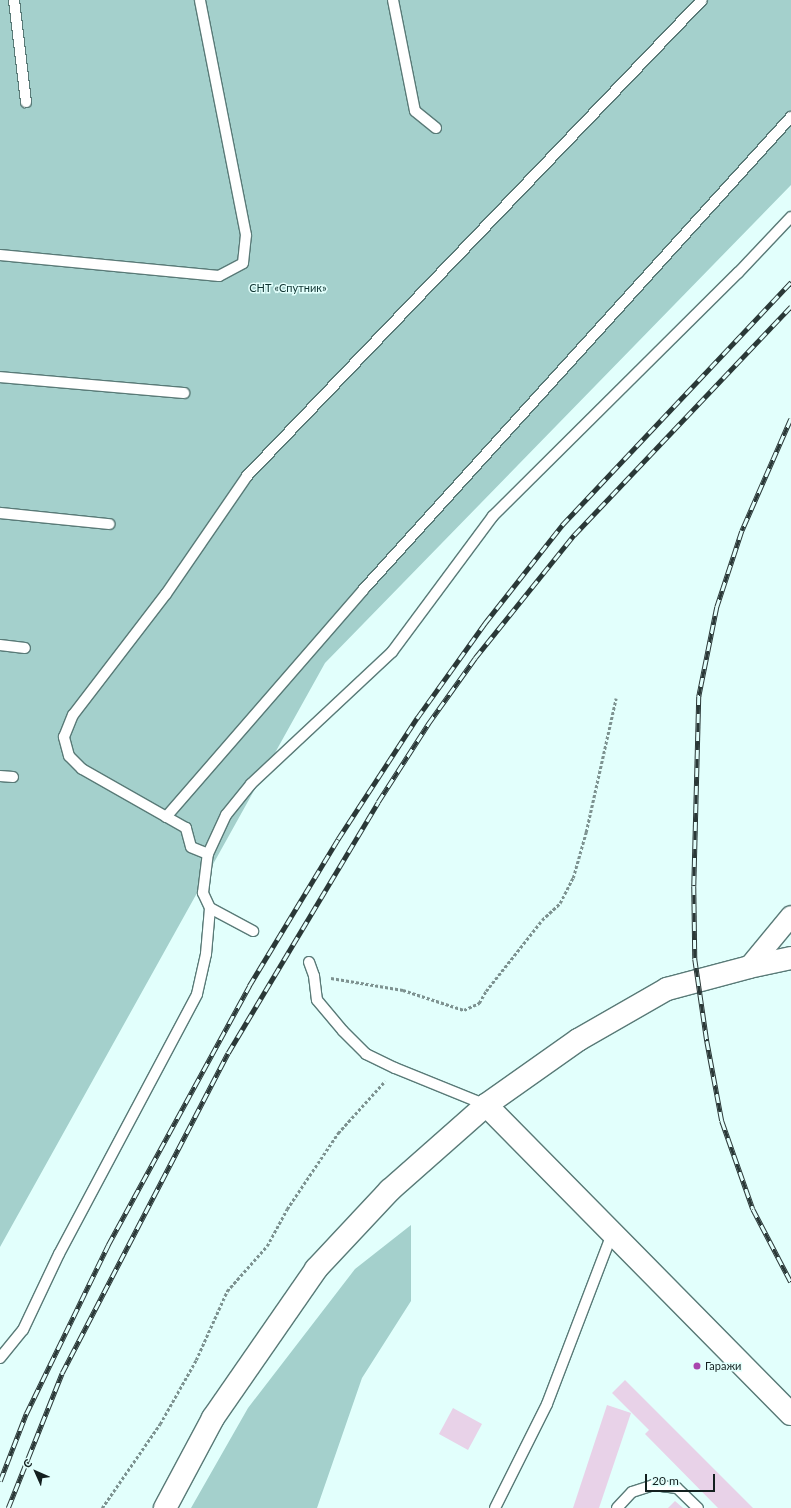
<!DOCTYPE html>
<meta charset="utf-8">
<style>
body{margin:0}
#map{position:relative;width:791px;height:1508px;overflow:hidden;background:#e2fffc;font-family:Lato,sans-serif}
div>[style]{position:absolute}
.green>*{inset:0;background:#a4d0cc}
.building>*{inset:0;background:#e8d2e8}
.path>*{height:2.5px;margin-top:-1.25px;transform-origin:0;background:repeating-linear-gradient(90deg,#7d9290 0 3px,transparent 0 5px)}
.roads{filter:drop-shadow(1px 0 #597a77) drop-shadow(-1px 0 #597a77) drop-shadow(0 1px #597a77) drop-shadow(0 -1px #597a77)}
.lane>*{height:10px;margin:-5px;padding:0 5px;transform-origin:5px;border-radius:5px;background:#fff}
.street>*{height:20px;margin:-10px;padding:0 10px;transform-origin:10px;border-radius:10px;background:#fff}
.secondary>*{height:22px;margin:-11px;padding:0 11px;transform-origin:11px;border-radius:11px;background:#fff}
.rail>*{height:4.5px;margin-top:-2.25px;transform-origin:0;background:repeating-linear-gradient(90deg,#e2fffc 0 9px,#2a3837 0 18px);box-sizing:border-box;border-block:1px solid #2a3837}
.dots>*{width:11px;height:11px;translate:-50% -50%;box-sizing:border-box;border:2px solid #e2fffc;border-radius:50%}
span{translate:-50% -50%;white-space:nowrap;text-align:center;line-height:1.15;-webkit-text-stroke:3px #e2fffc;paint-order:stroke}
.park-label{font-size:11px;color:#0d322f}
.poi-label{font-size:11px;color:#13201f}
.left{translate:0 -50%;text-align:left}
.north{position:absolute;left:16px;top:1452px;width:40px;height:40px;-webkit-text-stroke:3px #e2fffc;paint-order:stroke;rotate:315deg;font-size:11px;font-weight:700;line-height:16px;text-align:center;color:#13201f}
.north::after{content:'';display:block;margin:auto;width:14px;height:18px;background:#13201f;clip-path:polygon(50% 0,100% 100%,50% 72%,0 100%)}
.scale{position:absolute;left:645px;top:1474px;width:70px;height:18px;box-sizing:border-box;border:2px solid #13201f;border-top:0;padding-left:5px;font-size:12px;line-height:14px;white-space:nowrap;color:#13201f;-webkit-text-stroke:3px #e2fffc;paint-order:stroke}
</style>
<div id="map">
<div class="green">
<i style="clip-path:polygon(0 0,791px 0,791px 185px,325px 663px,0 1247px)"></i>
<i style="clip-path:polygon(411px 1225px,411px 1301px,362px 1378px,317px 1508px,191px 1508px,248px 1408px,355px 1269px)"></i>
</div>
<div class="building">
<i style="clip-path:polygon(625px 1380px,753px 1508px,718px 1508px,645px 1434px,649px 1430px,612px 1393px)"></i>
<i style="clip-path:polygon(607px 1405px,631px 1413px,599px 1508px,573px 1508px)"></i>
<i style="clip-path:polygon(453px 1408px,482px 1424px,468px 1450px,439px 1434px)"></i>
<i style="clip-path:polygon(675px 1501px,683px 1508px,668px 1508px)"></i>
</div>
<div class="path">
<i style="left:331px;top:978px;width:73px;rotate:9.5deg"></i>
<i style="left:403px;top:990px;width:64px;rotate:18.2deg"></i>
<i style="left:464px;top:1010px;width:17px;rotate:-25deg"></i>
<i style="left:479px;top:1003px;width:14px;rotate:-60deg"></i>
<i style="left:486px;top:991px;width:90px;rotate:-51.7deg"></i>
<i style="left:542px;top:920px;width:25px;rotate:-43deg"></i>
<i style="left:560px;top:903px;width:28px;rotate:-63deg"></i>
<i style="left:573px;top:878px;width:48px;rotate:-74.2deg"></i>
<i style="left:586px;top:832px;width:137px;rotate:-77.4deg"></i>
<i style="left:102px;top:1508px;width:102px;rotate:-55.4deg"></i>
<i style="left:160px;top:1424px;width:73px;rotate:-60.6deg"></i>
<i style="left:196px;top:1360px;width:76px;rotate:-65.8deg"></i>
<i style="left:227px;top:1291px;width:60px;rotate:-48.4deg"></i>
<i style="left:267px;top:1246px;width:42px;rotate:-61.6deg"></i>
<i style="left:287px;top:1209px;width:92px;rotate:-56.1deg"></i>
<i style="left:338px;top:1133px;width:70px;rotate:-47.9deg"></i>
</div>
<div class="roads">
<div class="lane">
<i style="left:14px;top:0;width:103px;rotate:83.3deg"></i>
<i style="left:393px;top:0;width:113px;rotate:78.8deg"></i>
<i style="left:415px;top:111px;width:27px;rotate:39deg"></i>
<i style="left:0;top:255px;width:220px;rotate:5.5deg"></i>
<i style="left:219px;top:276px;width:27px;rotate:-28deg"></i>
<i style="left:243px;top:263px;width:28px;rotate:-84deg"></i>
<i style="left:246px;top:235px;width:239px;rotate:-101.1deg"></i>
<i style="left:0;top:377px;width:185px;rotate:5deg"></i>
<i style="left:0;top:513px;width:110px;rotate:5.8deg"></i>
<i style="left:0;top:645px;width:25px;rotate:7deg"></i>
<i style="left:0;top:776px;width:13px;rotate:4deg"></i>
<i style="left:166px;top:817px;width:301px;rotate:-49deg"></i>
<i style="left:363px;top:590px;width:638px;rotate:-47.86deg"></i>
<i style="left:208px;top:854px;width:18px;rotate:-158deg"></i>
<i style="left:191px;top:847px;width:20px;rotate:-105deg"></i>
<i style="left:186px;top:828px;width:120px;rotate:-150.4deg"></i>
<i style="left:82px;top:769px;width:18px;rotate:-135deg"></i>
<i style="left:69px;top:756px;width:20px;rotate:-105deg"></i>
<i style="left:64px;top:737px;width:24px;rotate:-68deg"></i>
<i style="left:73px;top:715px;width:153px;rotate:-52.5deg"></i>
<i style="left:166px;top:594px;width:143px;rotate:-55.5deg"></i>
<i style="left:247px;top:476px;width:658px;rotate:-46.29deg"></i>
<i style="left:210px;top:908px;width:49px;rotate:28.1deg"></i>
<i style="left:309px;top:962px;width:15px;rotate:70deg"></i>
<i style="left:314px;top:976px;width:24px;rotate:83deg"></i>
<i style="left:317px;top:1000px;width:40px;rotate:50deg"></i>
<i style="left:343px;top:1031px;width:33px;rotate:45deg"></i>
<i style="left:366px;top:1054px;width:32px;rotate:26deg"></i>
<i style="left:395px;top:1068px;width:98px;rotate:22.1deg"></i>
<i style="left:0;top:1358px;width:36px;rotate:-51deg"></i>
<i style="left:23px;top:1330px;width:84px;rotate:-64.7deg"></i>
<i style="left:59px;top:1254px;width:294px;rotate:-62deg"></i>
<i style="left:197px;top:994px;width:41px;rotate:-77.3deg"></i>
<i style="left:206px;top:954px;width:46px;rotate:-85deg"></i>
<i style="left:210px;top:908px;width:17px;rotate:-115deg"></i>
<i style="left:203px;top:893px;width:39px;rotate:-83deg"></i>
<i style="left:208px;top:854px;width:43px;rotate:-65.2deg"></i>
<i style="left:226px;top:815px;width:40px;rotate:-51deg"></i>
<i style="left:251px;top:784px;width:193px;rotate:-43.1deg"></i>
<i style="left:392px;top:652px;width:169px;rotate:-53.4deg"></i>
<i style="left:493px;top:516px;width:345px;rotate:-44.8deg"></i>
<i style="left:738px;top:273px;width:77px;rotate:-46.6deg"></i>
<i style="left:495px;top:1508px;width:116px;rotate:-63.4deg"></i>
<i style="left:547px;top:1404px;width:182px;rotate:-69.1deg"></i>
<i style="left:617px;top:1508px;width:22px;rotate:-47deg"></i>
<i style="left:632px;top:1492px;width:22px;rotate:-18deg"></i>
<i style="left:653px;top:1485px;width:24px;rotate:7deg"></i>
<i style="left:677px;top:1488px;width:29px;rotate:44deg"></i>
</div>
<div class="street">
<i style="left:749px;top:967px;width:66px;rotate:-50.5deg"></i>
</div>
<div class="secondary">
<i style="left:486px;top:1105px;width:434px;rotate:45.4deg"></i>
<i style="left:165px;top:1508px;width:102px;rotate:-61.9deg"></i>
<i style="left:213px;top:1418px;width:181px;rotate:-55.3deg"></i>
<i style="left:316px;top:1269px;width:108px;rotate:-46.9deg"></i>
<i style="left:390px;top:1190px;width:128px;rotate:-41.5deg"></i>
<i style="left:486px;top:1105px;width:113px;rotate:-35.2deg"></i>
<i style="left:578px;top:1040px;width:103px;rotate:-29.8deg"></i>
<i style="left:667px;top:989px;width:85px;rotate:-15deg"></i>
<i style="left:749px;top:967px;width:43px;rotate:-12.1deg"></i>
</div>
</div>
<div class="rail">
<i style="left:791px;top:419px;width:122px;rotate:113.6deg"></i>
<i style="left:742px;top:531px;width:80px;rotate:108.2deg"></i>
<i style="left:717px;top:607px;width:91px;rotate:101.4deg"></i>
<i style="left:699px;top:696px;width:190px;rotate:91.5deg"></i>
<i style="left:694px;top:886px;width:73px;rotate:89.2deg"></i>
<i style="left:695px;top:959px;width:83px;rotate:81.7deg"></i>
<i style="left:707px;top:1041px;width:81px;rotate:79.4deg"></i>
<i style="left:722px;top:1121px;width:93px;rotate:70.6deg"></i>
<i style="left:753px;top:1209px;width:82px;rotate:62.5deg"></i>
<i style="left:0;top:1481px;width:72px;rotate:-68.8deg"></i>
<i style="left:26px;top:1414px;width:188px;rotate:-64.1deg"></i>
<i style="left:108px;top:1245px;width:295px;rotate:-61.4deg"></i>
<i style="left:249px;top:986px;width:172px;rotate:-58.8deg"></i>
<i style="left:338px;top:839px;width:145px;rotate:-56.9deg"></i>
<i style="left:417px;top:718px;width:117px;rotate:-54.4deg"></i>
<i style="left:485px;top:623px;width:125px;rotate:-51.8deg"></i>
<i style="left:562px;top:525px;width:334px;rotate:-46.7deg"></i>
<i style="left:8px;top:1508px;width:145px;rotate:-68.2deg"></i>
<i style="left:62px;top:1373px;width:360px;rotate:-62.6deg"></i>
<i style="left:228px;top:1053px;width:292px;rotate:-59.1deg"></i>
<i style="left:378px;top:802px;width:93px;rotate:-57.3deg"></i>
<i style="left:428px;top:724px;width:81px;rotate:-54.5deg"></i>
<i style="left:475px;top:658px;width:158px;rotate:-51.2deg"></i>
<i style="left:574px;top:535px;width:315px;rotate:-46.5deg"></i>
</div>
<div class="dots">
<i style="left:697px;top:1366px;background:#a846ad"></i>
</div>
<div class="park-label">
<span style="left:288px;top:288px">СНТ «Спутник»</span>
</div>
<div class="poi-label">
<span class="left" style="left:705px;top:1366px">Гаражи</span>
</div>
<div class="north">С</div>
<div class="scale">20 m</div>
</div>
